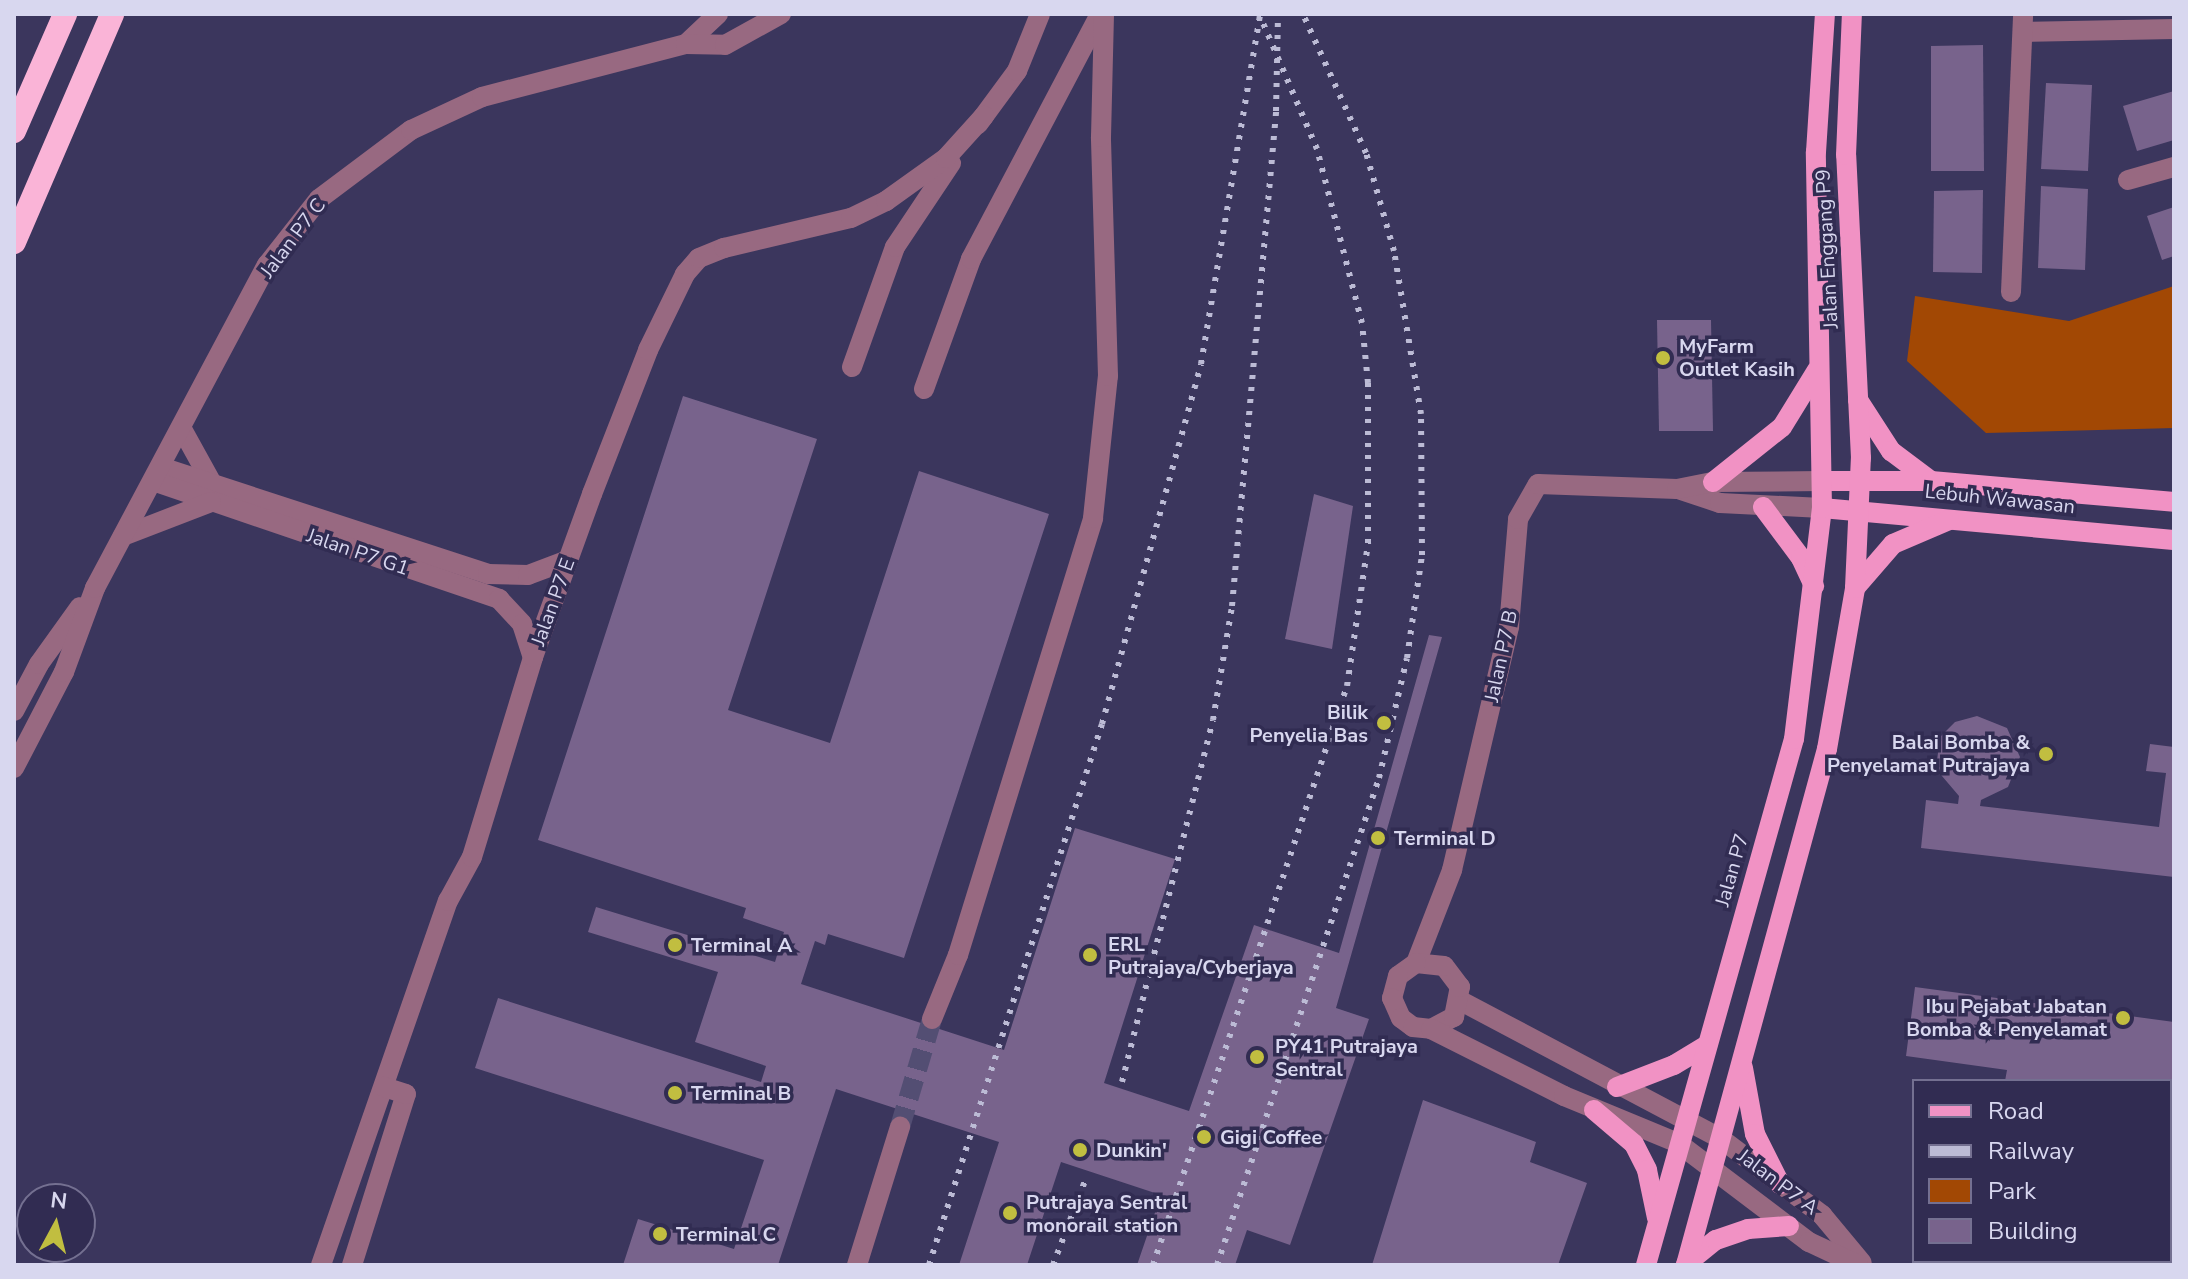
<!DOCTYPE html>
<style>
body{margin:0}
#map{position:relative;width:2188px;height:1279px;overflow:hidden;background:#3b365d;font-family:"Nunito Sans",sans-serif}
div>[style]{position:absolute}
.green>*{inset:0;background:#a24804}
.building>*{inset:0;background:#78638c}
.minor-tunnel>*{height:20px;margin-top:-10px;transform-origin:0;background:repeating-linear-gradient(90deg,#534e73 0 20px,transparent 0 30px)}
.minor>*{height:20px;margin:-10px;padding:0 10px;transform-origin:10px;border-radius:10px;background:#986981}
.major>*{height:20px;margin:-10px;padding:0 10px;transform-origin:10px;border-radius:10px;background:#f192c4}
.highway>*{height:24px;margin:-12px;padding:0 12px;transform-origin:12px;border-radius:12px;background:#fab4d7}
.rail>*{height:6px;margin-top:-3px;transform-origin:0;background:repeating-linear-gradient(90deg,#bcbbd5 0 4px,transparent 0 12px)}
.dots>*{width:22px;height:22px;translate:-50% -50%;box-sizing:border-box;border:4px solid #312c52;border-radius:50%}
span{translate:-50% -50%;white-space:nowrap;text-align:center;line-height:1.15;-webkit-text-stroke:7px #312c52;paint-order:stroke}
.street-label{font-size:20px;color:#d8d7ef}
.poi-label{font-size:20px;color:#d8d7ef;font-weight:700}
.left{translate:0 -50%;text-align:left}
.right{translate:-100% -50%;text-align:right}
.frame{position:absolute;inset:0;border:16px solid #d8d7ef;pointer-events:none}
.legend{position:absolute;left:1912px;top:1079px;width:260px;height:184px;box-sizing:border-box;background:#312c52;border:2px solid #747091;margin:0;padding:10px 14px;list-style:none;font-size:24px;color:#d8d7ef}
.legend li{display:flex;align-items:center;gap:16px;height:40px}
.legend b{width:40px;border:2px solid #747091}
.north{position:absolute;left:16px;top:1183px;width:80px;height:80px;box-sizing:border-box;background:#312c52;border:2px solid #747091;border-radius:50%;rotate:7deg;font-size:22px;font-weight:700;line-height:32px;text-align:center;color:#d8d7ef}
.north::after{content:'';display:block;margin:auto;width:28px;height:36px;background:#c1be40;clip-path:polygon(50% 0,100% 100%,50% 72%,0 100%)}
</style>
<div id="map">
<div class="green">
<i style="clip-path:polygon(2174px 286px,2174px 428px,1986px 433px,1907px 361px,1915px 296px,2069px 321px)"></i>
</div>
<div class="building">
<i style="clip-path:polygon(1983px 45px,1984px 171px,1931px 171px,1931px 46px)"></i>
<i style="clip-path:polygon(2046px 83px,2092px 85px,2088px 171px,2041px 169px)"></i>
<i style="clip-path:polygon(2174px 91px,2174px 140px,2137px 151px,2123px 106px)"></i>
<i style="clip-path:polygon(2041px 186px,2088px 189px,2085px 270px,2038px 268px)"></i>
<i style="clip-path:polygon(1983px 190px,1982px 273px,1933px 272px,1934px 191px)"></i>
<i style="clip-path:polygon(2174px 207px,2174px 256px,2162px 260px,2147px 216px)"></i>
<i style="clip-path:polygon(1657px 320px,1711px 320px,1713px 431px,1659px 431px)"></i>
<i style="clip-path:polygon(683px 396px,817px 439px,728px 710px,830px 743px,919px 471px,1049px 514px,904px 958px,828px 934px,825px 945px,815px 941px,801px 984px,1004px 1050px,1075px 828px,1175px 859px,1104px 1083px,1189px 1111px,1254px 925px,1339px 953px,1429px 635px,1442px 637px,1336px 1008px,1369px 1019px,1290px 1245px,1247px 1230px,1235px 1265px,1137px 1265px,1161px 1195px,1061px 1162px,1027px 1265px,959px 1265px,999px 1142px,836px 1089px,778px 1265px,623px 1265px,638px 1219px,734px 1249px,764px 1160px,475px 1068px,498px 998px,761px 1082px,766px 1066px,695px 1042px,718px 972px,588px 932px,596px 907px,775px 962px,784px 932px,743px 918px,746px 908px,538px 840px)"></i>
<i style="clip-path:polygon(1314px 494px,1353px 506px,1332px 649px,1285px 639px)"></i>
<i style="clip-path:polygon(1977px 716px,2007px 728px,2020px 757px,2008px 787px,1981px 800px,1980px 806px,2159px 827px,2166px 773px,2146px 771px,2150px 744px,2174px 747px,2174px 877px,1921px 848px,1926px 800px,1958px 804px,1959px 796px,1936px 769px,1940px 737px,1955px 722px)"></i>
<i style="clip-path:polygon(1382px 718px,1389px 720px,1386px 729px,1379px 727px)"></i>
<i style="clip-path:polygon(1915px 987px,2174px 1022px,2174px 1094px,2170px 1081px,2005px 1081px,2007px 1070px,1906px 1056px)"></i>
<i style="clip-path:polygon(1423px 1100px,1536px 1142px,1530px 1162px,1587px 1183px,1558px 1265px,1372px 1265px)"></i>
</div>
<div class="minor-tunnel">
<i style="left:900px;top:1127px;width:113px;rotate:-73.5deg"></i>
</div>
<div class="minor">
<i style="left:2023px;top:32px;width:151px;rotate:-1.1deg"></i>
<i style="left:686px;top:44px;width:44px;rotate:-43.2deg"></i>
<i style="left:978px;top:124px;width:66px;rotate:-53.7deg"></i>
<i style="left:1017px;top:71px;width:61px;rotate:-68deg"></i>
<i style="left:2128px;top:180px;width:48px;rotate:-15.8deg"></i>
<i style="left:2011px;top:292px;width:278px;rotate:-87.5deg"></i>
<i style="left:852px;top:367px;width:127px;rotate:-70.3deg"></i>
<i style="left:895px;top:247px;width:101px;rotate:-56.3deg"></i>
<i style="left:924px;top:389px;width:138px;rotate:-70.1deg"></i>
<i style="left:971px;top:259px;width:277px;rotate:-62.2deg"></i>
<i style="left:182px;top:429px;width:66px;rotate:61.1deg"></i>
<i style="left:161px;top:467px;width:344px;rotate:18.1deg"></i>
<i style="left:488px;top:574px;width:40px;rotate:1.4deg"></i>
<i style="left:528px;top:575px;width:43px;rotate:-20.6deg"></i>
<i style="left:153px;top:481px;width:366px;rotate:18.8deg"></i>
<i style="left:499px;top:599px;width:34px;rotate:47deg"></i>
<i style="left:522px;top:624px;width:35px;rotate:72deg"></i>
<i style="left:1681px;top:490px;width:41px;rotate:18.4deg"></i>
<i style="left:1720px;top:503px;width:102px;rotate:2.8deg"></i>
<i style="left:123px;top:536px;width:94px;rotate:-21.1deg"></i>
<i style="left:14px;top:711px;width:53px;rotate:-62deg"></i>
<i style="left:39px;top:664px;width:70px;rotate:-54.3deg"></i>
<i style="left:14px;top:768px;width:108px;rotate:-62.5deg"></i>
<i style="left:64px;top:672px;width:90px;rotate:-69.7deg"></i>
<i style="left:95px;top:588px;width:366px;rotate:-62deg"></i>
<i style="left:267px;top:265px;width:84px;rotate:-51.8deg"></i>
<i style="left:319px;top:199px;width:115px;rotate:-36.9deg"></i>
<i style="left:411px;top:130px;width:78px;rotate:-24.9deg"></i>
<i style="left:482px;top:97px;width:211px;rotate:-14.6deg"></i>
<i style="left:686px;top:44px;width:39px;rotate:1deg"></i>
<i style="left:725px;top:45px;width:64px;rotate:-29deg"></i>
<i style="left:1416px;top:963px;width:100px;rotate:-68.8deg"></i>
<i style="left:1452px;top:870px;width:250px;rotate:-76.8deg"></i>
<i style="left:1509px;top:627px;width:108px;rotate:-85.2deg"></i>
<i style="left:1518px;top:519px;width:40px;rotate:-60.3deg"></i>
<i style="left:1538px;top:484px;width:139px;rotate:2.1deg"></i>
<i style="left:1677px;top:489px;width:37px;rotate:-11deg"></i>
<i style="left:1713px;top:482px;width:109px;rotate:-0.5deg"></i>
<i style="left:1461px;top:1001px;width:293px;rotate:27.9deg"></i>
<i style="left:1720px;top:1138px;width:128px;rotate:37deg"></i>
<i style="left:1822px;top:1215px;width:62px;rotate:50.2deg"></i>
<i style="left:932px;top:1019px;width:69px;rotate:-67.9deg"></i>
<i style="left:958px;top:955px;width:457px;rotate:-72.8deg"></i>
<i style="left:1093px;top:518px;width:143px;rotate:-84deg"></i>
<i style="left:1108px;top:376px;width:239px;rotate:-91.7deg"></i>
<i style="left:1101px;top:137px;width:123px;rotate:-88.6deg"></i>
<i style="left:1431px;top:1029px;width:26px;rotate:-28deg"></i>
<i style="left:1454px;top:1017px;width:31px;rotate:-79deg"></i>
<i style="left:1460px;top:987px;width:26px;rotate:-127deg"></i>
<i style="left:1444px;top:966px;width:28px;rotate:-174deg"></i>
<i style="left:1416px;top:963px;width:22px;rotate:144deg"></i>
<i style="left:1398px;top:976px;width:23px;rotate:105deg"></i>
<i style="left:1392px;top:998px;width:22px;rotate:66deg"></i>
<i style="left:1401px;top:1018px;width:15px;rotate:37deg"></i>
<i style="left:1413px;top:1027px;width:18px;rotate:6deg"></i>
<i style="left:1431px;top:1029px;width:149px;rotate:26.7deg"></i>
<i style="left:1564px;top:1096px;width:123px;rotate:22.4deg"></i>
<i style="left:1678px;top:1143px;width:164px;rotate:37.1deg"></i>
<i style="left:1809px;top:1242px;width:54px;rotate:25.1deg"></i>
<i style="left:321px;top:1265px;width:386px;rotate:-70.8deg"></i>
<i style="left:448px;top:901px;width:50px;rotate:-61.4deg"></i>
<i style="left:472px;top:857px;width:209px;rotate:-73deg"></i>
<i style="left:533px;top:657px;width:173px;rotate:-70.1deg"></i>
<i style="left:592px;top:494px;width:155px;rotate:-68.7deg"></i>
<i style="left:648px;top:350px;width:85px;rotate:-64deg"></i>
<i style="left:685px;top:274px;width:21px;rotate:-49deg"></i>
<i style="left:699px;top:258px;width:27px;rotate:-22deg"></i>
<i style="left:724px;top:248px;width:130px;rotate:-13.3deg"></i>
<i style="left:851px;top:218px;width:39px;rotate:-26deg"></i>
<i style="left:886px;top:201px;width:74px;rotate:-35.6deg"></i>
<i style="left:946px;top:158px;width:57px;rotate:-47.9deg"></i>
<i style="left:352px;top:1265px;width:179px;rotate:-72.5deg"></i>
<i style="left:406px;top:1094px;width:23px;rotate:-162deg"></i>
<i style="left:857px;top:1265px;width:145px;rotate:-72.7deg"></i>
</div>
<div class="major">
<i style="left:1858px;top:400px;width:61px;rotate:57.1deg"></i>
<i style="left:1891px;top:451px;width:50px;rotate:36.9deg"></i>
<i style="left:1822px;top:481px;width:109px"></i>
<i style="left:1931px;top:481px;width:244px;rotate:4.9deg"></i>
<i style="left:1713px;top:482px;width:88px;rotate:-38.6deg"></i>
<i style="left:1782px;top:427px;width:67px;rotate:-58.4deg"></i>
<i style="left:1763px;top:507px;width:64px;rotate:53.3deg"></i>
<i style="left:1801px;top:558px;width:31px;rotate:65deg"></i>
<i style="left:1822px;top:508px;width:353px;rotate:5.2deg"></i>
<i style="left:1855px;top:588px;width:58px;rotate:-49.2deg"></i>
<i style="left:1893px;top:544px;width:61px;rotate:-23.2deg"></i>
<i style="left:1743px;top:1068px;width:67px;rotate:79.7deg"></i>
<i style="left:1755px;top:1134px;width:56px;rotate:63.4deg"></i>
<i style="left:1617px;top:1087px;width:61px;rotate:-21.1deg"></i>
<i style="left:1674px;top:1065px;width:39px;rotate:-31deg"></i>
<i style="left:1594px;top:1110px;width:52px;rotate:40.4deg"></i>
<i style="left:1634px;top:1144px;width:29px;rotate:63deg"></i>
<i style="left:1647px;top:1170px;width:49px;rotate:78.2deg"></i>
<i style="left:1686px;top:1264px;width:38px;rotate:-39deg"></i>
<i style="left:1716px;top:1240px;width:34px;rotate:-19deg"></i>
<i style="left:1748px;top:1229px;width:41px;rotate:-4.2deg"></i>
<i style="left:1646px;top:1265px;width:546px;rotate:-74.29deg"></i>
<i style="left:1794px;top:739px;width:233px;rotate:-83.1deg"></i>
<i style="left:1822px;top:508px;width:356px;rotate:-91deg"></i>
<i style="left:1816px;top:152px;width:138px;rotate:-86.3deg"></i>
<i style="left:1686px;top:1265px;width:535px;rotate:-74.72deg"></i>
<i style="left:1827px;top:749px;width:163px;rotate:-80.1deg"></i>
<i style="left:1855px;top:588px;width:130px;rotate:-87.4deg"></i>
<i style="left:1861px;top:458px;width:303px;rotate:-92.8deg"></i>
<i style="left:1846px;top:155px;width:141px;rotate:-87.6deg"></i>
</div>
<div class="highway">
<i style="left:14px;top:131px;width:128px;rotate:-66.4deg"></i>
<i style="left:14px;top:242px;width:248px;rotate:-66.7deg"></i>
</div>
<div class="rail">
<i style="left:1122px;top:1082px;width:373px;rotate:-75.9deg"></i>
<i style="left:1213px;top:720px;width:116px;rotate:-80.5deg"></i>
<i style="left:1232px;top:606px;width:497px;rotate:-84.9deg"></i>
<i style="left:1276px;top:111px;width:97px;rotate:-88.8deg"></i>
<i style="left:929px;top:1265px;width:568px;rotate:-72.27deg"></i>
<i style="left:1102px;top:724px;width:373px;rotate:-74.6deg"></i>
<i style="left:1201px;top:364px;width:355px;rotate:-80.4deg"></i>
<i style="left:1053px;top:1265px;width:93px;rotate:-69.2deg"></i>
<i style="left:1153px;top:1265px;width:611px;rotate:-71.48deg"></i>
<i style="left:1347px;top:686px;width:145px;rotate:-81.6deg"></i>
<i style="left:1368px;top:543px;width:160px;rotate:-90deg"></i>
<i style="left:1368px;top:383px;width:60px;rotate:-95.7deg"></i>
<i style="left:1362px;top:323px;width:180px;rotate:-104.5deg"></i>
<i style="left:1317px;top:149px;width:147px;rotate:-113.2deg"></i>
<i style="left:1217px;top:1265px;width:513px;rotate:-71.6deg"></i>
<i style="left:1379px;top:778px;width:123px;rotate:-76.9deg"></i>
<i style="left:1407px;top:658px;width:104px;rotate:-81.7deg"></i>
<i style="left:1422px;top:555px;width:141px;rotate:-90.4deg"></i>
<i style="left:1421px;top:414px;width:165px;rotate:-99.4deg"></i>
<i style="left:1394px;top:251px;width:102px;rotate:-105.9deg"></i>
<i style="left:1366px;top:153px;width:153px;rotate:-114.4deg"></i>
</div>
<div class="dots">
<i style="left:1663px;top:358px;background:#c1be40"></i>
<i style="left:1384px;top:723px;background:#c1be40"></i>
<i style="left:2046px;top:754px;background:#c1be40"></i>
<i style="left:1378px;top:838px;background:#c1be40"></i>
<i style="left:675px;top:945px;background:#c1be40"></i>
<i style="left:1090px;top:955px;background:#c1be40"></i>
<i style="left:2123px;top:1018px;background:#c1be40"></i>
<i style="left:1257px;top:1057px;background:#c1be40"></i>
<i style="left:675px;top:1093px;background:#c1be40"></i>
<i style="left:1204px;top:1137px;background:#c1be40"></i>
<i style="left:1080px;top:1150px;background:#c1be40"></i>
<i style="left:1010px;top:1213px;background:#c1be40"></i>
<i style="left:660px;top:1234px;background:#c1be40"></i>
</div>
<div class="street-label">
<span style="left:293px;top:238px;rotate:-53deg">Jalan P7 C</span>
<span style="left:1827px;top:249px;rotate:-93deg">Jalan Enggang P9</span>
<span style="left:2000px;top:499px;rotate:6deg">Lebuh Wawasan</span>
<span style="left:358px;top:552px;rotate:19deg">Jalan P7 G1</span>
<span style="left:553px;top:602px;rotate:-70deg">Jalan P7 E</span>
<span style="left:1501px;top:656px;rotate:-78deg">Jalan P7 B</span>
<span style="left:1732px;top:870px;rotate:-74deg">Jalan P7</span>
<span style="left:1778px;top:1182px;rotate:37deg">Jalan P7 A</span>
</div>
<div class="poi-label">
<span class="left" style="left:1679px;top:358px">MyFarm<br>Outlet Kasih</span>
<span class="right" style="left:1368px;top:724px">Bilik<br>Penyelia Bas</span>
<span class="right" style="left:2030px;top:754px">Balai Bomba &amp;<br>Penyelamat Putrajaya</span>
<span class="left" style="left:1394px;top:838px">Terminal D</span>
<span class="left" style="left:1108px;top:956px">ERL<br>Putrajaya/Cyberjaya</span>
<span class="left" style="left:691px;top:945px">Terminal A</span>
<span class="right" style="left:2107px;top:1018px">Ibu Pejabat Jabatan<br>Bomba &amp; Penyelamat</span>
<span class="left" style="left:1275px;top:1058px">PY41 Putrajaya<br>Sentral</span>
<span class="left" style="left:691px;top:1093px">Terminal B</span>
<span class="left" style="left:1220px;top:1137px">Gigi Coffee</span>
<span class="left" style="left:1096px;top:1150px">Dunkin'</span>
<span class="left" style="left:1026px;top:1214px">Putrajaya Sentral<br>monorail station</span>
<span class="left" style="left:676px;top:1234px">Terminal C</span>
</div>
<div class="frame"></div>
<ul class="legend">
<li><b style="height:10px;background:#f192c4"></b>Road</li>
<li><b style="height:10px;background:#bcbbd5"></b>Railway</li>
<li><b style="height:22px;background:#a24804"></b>Park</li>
<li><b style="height:22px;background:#78638c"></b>Building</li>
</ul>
<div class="north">N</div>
</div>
